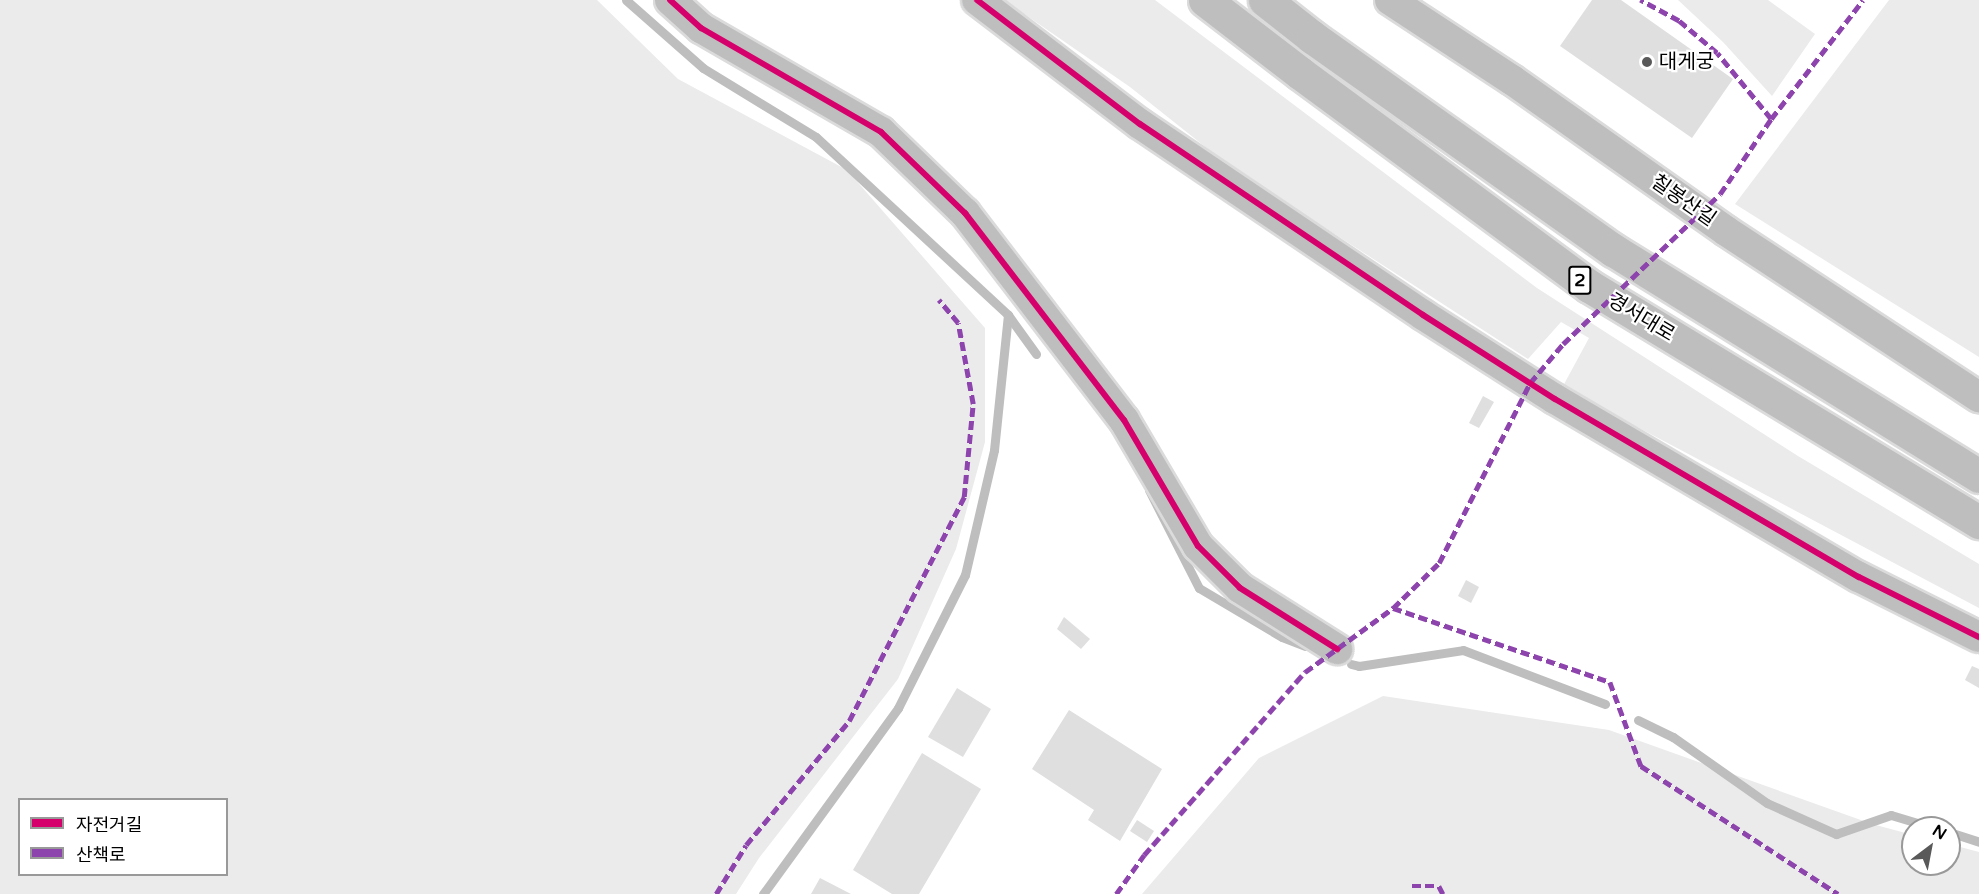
<!DOCTYPE html>
<meta charset="utf-8">
<style>
body{margin:0}
#map{position:relative;width:1979px;height:894px;overflow:hidden;background:#fff;font-family:"Varela Round","Noto Sans KR",sans-serif}
div>[style]{position:absolute}
.green>*{inset:0;background:#ebebeb}
.stream>*{height:9px;margin:-4.5px;padding:0 4.5px;transform-origin:4.5px;border-radius:4.5px;background:#bebebe}
.building>*{inset:0;background:#dfdfdf}
.roads{filter:drop-shadow(2px 0 #dbdbdb) drop-shadow(-2px 0 #dbdbdb) drop-shadow(0 2px #dbdbdb) drop-shadow(0 -2px #dbdbdb)}
.minor>*{height:30px;margin:-15px;padding:0 15px;transform-origin:15px;border-radius:15px;background:#bebebe}
.major>*{height:33px;margin:-16.5px;padding:0 16.5px;transform-origin:16.5px;border-radius:16.5px;background:#bebebe}
.quiet>*{height:4.5px;margin-top:-2.25px;transform-origin:0;background:repeating-linear-gradient(90deg,#8e44ad 0 9px,transparent 0 13.5px)}
.cycleway>*{height:6px;margin:-3px;padding:0 3px;transform-origin:3px;border-radius:3px;background:#d6006c}
.dots>*{width:16px;height:16px;translate:-50% -50%;box-sizing:border-box;border:3px solid #fff;border-radius:50%}
span{translate:-50% -50%;white-space:nowrap;text-align:center;line-height:1.15;-webkit-text-stroke:4.5px #fff;paint-order:stroke}
.shield-label span{padding:2px 4px;background:#fff;border:2px solid;border-radius:4px;-webkit-text-stroke-width:0}
.shield-label{font-size:18px;color:#000;font-weight:700}
.poi-label{font-size:20px;color:#000}
.left{translate:0 -50%;text-align:left}
.street-label{font-size:20px;color:#000}
.legend{position:absolute;left:18px;top:798px;width:210px;height:78px;box-sizing:border-box;background:#fff;border:2px solid #999;margin:0;padding:8px 10px;list-style:none;font-size:18px;color:#000}
.legend li{display:flex;align-items:center;gap:12px;height:30px}
.legend b{width:30px;border:2px solid #999}
.north{position:absolute;left:1901px;top:816px;width:60px;height:60px;box-sizing:border-box;background:#fff;border:2px solid #999;border-radius:50%;rotate:32deg;font-size:16px;font-weight:700;line-height:24px;text-align:center;color:#000}
.north::after{content:'';display:block;margin:auto;width:21px;height:27px;background:#595959;clip-path:polygon(50% 0,100% 100%,50% 72%,0 100%)}
</style>
<div id="map">
<div class="green">
<i style="clip-path:polygon(evenodd,0 0,597px 0,678px 79px,847px 170px,985px 328px,985px 442px,956px 549px,898px 679px,759px 858px,736px 894px,0 894px,0 0,20px 800px,226px 800px,226px 874px,20px 874px,20px 800px)"></i>
<i style="clip-path:polygon(1004px 0,1155px 0,1537px 288px,1798px 456px,1979px 564px,1979px 608px,1573px 393px,1563px 386px,1589px 338px,1561px 322px,1528px 359px,1228px 165px,1130px 87px)"></i>
<i style="clip-path:polygon(1678px 0,1768px 0,1815px 34px,1772px 96px,1723px 42px)"></i>
<i style="clip-path:polygon(1889px 0,1979px 0,1979px 357px,1735px 204px)"></i>
<i style="clip-path:polygon(1383px 696px,1609px 730px,1872px 824px,1913px 835px,1913px 864px,1949px 864px,1949px 844px,1979px 852px,1979px 894px,1142px 894px,1259px 758px)"></i>
</div>
<div class="stream">
<i style="left:626px;top:0;width:103px;rotate:41.4deg"></i>
<i style="left:703px;top:68px;width:132px;rotate:31.4deg"></i>
<i style="left:816px;top:137px;width:262px;rotate:42.8deg"></i>
<i style="left:1008px;top:315px;width:48px;rotate:54.3deg"></i>
<i style="left:1149px;top:490px;width:110px;rotate:63deg"></i>
<i style="left:1199px;top:588px;width:96px;rotate:30.6deg"></i>
<i style="left:1282px;top:637px;width:25px;rotate:21deg"></i>
<i style="left:1351px;top:664px;width:8px;rotate:14deg"></i>
<i style="left:1359px;top:666px;width:105px;rotate:-8.7deg"></i>
<i style="left:1463px;top:650px;width:152px;rotate:20.8deg"></i>
<i style="left:1638px;top:720px;width:39px;rotate:26deg"></i>
<i style="left:1673px;top:737px;width:115px;rotate:35.1deg"></i>
<i style="left:1767px;top:803px;width:76px;rotate:24.2deg"></i>
<i style="left:1836px;top:834px;width:58px;rotate:-19.1deg"></i>
<i style="left:1891px;top:815px;width:45px;rotate:16.8deg"></i>
<i style="left:1949px;top:832px;width:32px;rotate:18deg"></i>
<i style="left:763px;top:894px;width:230px;rotate:-54deg"></i>
<i style="left:898px;top:708px;width:149px;rotate:-63.3deg"></i>
<i style="left:965px;top:575px;width:128px;rotate:-76.9deg"></i>
<i style="left:994px;top:450px;width:136px;rotate:-84.1deg"></i>
</div>
<div class="building">
<i style="clip-path:polygon(1592px 0,1621px 0,1733px 79px,1692px 138px,1560px 46px)"></i>
<i style="clip-path:polygon(1483px 396px,1494px 402px,1479px 428px,1469px 423px)"></i>
<i style="clip-path:polygon(1466px 580px,1479px 587px,1471px 603px,1458px 596px)"></i>
<i style="clip-path:polygon(1064px 617px,1090px 639px,1081px 649px,1057px 629px)"></i>
<i style="clip-path:polygon(1972px 666px,1979px 669px,1979px 688px,1965px 680px)"></i>
<i style="clip-path:polygon(957px 688px,991px 709px,963px 757px,928px 737px)"></i>
<i style="clip-path:polygon(1069px 710px,1162px 769px,1120px 841px,1088px 820px,1094px 810px,1032px 769px)"></i>
<i style="clip-path:polygon(922px 753px,981px 789px,919px 894px,892px 894px,853px 870px)"></i>
<i style="clip-path:polygon(1137px 820px,1154px 831px,1147px 842px,1130px 831px)"></i>
<i style="clip-path:polygon(820px 878px,851px 894px,811px 894px)"></i>
</div>
<div class="roads">
<div class="minor">
<i style="left:670px;top:0;width:42px;rotate:42.1deg"></i>
<i style="left:701px;top:28px;width:208px;rotate:30deg"></i>
<i style="left:881px;top:132px;width:117px;rotate:44deg"></i>
<i style="left:965px;top:213px;width:261px;rotate:52.5deg"></i>
<i style="left:1124px;top:420px;width:146px;rotate:59.6deg"></i>
<i style="left:1198px;top:546px;width:59px;rotate:45deg"></i>
<i style="left:1240px;top:588px;width:115px;rotate:32.2deg"></i>
<i style="left:977px;top:0;width:205px;rotate:37.3deg"></i>
<i style="left:1140px;top:124px;width:341px;rotate:34deg"></i>
<i style="left:1423px;top:315px;width:156px;rotate:32.5deg"></i>
<i style="left:1555px;top:399px;width:352px;rotate:30.4deg"></i>
<i style="left:1859px;top:577px;width:134px;rotate:26.6deg"></i>
<i style="left:1390px;top:0;width:146px;rotate:33.3deg"></i>
<i style="left:1512px;top:80px;width:262px;rotate:35.2deg"></i>
<i style="left:1726px;top:231px;width:303px;rotate:33.3deg"></i>
</div>
<div class="major">
<i style="left:1205px;top:0;width:120px;rotate:37.5deg"></i>
<i style="left:1300px;top:73px;width:359px;rotate:36.4deg"></i>
<i style="left:1589px;top:286px;width:456px;rotate:31.2deg"></i>
<i style="left:1265px;top:0;width:60px;rotate:38.2deg"></i>
<i style="left:1312px;top:37px;width:369px;rotate:35.3deg"></i>
<i style="left:1613px;top:250px;width:430px;rotate:31.7deg"></i>
</div>
</div>
<div class="quiet">
<i style="left:1771px;top:119px;width:150px;rotate:-52.3deg"></i>
<i style="left:1393px;top:608px;width:229px;rotate:18.8deg"></i>
<i style="left:1610px;top:682px;width:90px;rotate:69.7deg"></i>
<i style="left:1641px;top:766px;width:235px;rotate:33deg"></i>
<i style="left:1412px;top:886px;width:27px"></i>
<i style="left:1439px;top:886px;width:9px;rotate:63deg"></i>
<i style="left:716px;top:894px;width:57px;rotate:-58.5deg"></i>
<i style="left:746px;top:845px;width:161px;rotate:-50.3deg"></i>
<i style="left:849px;top:721px;width:252px;rotate:-62.8deg"></i>
<i style="left:964px;top:497px;width:93px;rotate:-84.5deg"></i>
<i style="left:973px;top:404px;width:82px;rotate:-100.5deg"></i>
<i style="left:958px;top:323px;width:30px;rotate:-130deg"></i>
<i style="left:1116px;top:894px;width:48px;rotate:-54.3deg"></i>
<i style="left:1144px;top:855px;width:244px;rotate:-48.7deg"></i>
<i style="left:1305px;top:672px;width:109px;rotate:-36deg"></i>
<i style="left:1393px;top:608px;width:64px;rotate:-44.4deg"></i>
<i style="left:1439px;top:563px;width:202px;rotate:-63.2deg"></i>
<i style="left:1530px;top:383px;width:51px;rotate:-49.8deg"></i>
<i style="left:1563px;top:344px;width:217px;rotate:-43.7deg"></i>
<i style="left:1720px;top:194px;width:91px;rotate:-55.8deg"></i>
<i style="left:1771px;top:119px;width:85px;rotate:-129.3deg"></i>
<i style="left:1717px;top:53px;width:50px;rotate:-139.9deg"></i>
<i style="left:1679px;top:21px;width:44px;rotate:-151.7deg"></i>
</div>
<div class="cycleway">
<i style="left:670px;top:0;width:42px;rotate:42.1deg"></i>
<i style="left:701px;top:28px;width:208px;rotate:30deg"></i>
<i style="left:881px;top:132px;width:117px;rotate:44deg"></i>
<i style="left:965px;top:213px;width:261px;rotate:52.5deg"></i>
<i style="left:1124px;top:420px;width:146px;rotate:59.6deg"></i>
<i style="left:1198px;top:546px;width:59px;rotate:45deg"></i>
<i style="left:1240px;top:588px;width:115px;rotate:32.2deg"></i>
<i style="left:977px;top:0;width:205px;rotate:37.3deg"></i>
<i style="left:1140px;top:124px;width:341px;rotate:34deg"></i>
<i style="left:1423px;top:315px;width:156px;rotate:32.5deg"></i>
<i style="left:1555px;top:399px;width:352px;rotate:30.4deg"></i>
<i style="left:1859px;top:577px;width:134px;rotate:26.6deg"></i>
</div>
<div class="dots">
<i style="left:1647px;top:62px;background:#595959"></i>
</div>
<div class="shield-label">
<span style="left:1580px;top:280px">2</span>
</div>
<div class="poi-label">
<span class="left" style="left:1659px;top:62px">대게궁</span>
</div>
<div class="street-label">
<span style="left:1683px;top:201px;rotate:35deg">칠봉산길</span>
<span style="left:1641px;top:318px;rotate:31deg">경서대로</span>
</div>
<ul class="legend">
<li><b style="height:8px;background:#d6006c"></b>자전거길</li>
<li><b style="height:8px;background:#8e44ad"></b>산책로</li>
</ul>
<div class="north">N</div>
</div>
